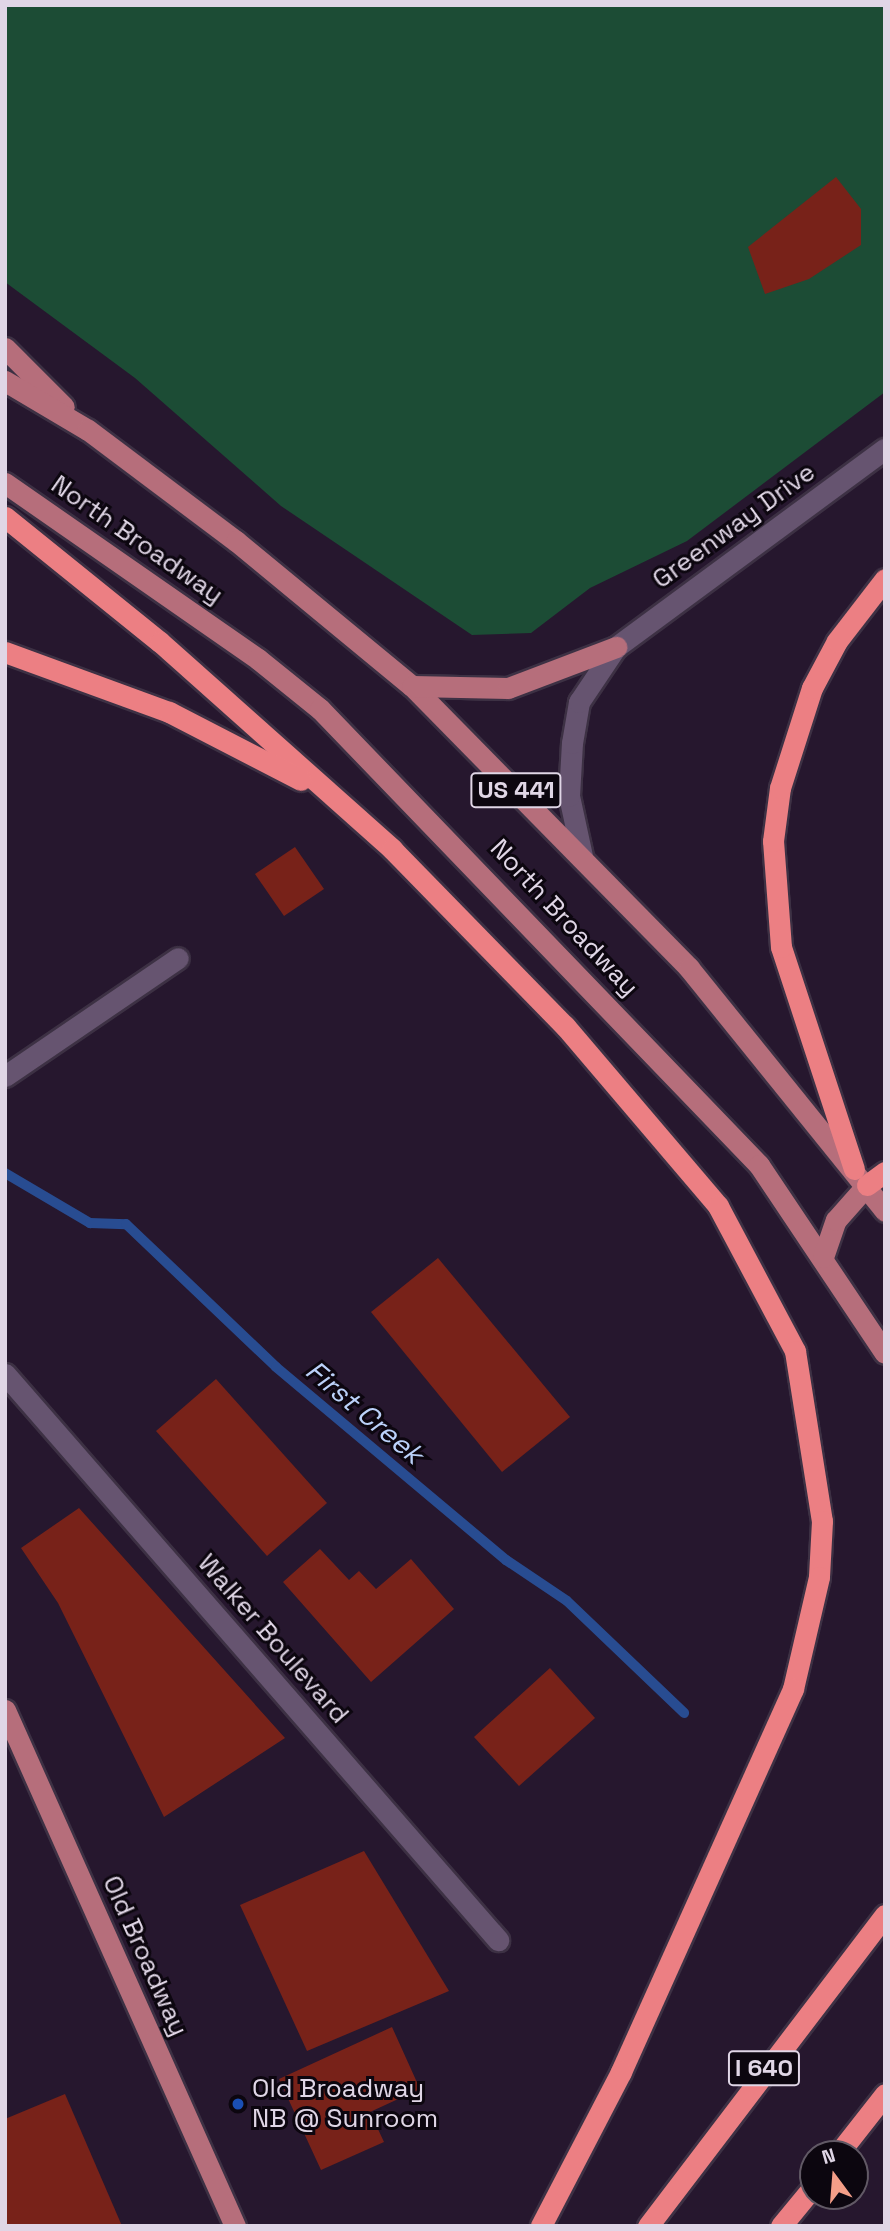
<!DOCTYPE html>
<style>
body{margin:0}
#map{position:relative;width:890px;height:2231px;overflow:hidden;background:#26172e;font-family:"Space Grotesk",sans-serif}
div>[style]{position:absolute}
.green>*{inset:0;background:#1c4c35}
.stream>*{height:10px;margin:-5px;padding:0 5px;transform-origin:5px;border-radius:5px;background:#284c91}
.building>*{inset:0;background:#782219}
.roads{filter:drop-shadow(2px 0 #3d3144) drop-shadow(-2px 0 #3d3144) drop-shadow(0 2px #3d3144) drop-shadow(0 -2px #3d3144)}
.minor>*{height:21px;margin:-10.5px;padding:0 10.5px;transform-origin:10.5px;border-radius:10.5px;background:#665470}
.major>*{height:21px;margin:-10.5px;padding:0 10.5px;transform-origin:10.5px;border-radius:10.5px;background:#b66e7b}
.highway>*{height:21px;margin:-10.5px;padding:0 10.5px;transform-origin:10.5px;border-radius:10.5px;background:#ec7f83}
.dots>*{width:19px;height:19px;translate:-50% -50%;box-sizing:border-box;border:4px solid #0c060f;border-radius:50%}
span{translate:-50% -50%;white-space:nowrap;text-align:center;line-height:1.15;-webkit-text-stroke:6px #0c060f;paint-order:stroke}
.shield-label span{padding:2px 5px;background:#0c060f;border:2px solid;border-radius:5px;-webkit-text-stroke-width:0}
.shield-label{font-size:24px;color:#e0d6e6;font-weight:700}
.street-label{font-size:26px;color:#e0d6e6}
.poi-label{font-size:26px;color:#e0d6e6}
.left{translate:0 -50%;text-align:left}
.water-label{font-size:28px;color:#bbd1f9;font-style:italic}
.frame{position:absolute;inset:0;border:7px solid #e0d6e6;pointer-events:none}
.north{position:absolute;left:799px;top:2140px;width:70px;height:70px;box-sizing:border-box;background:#0c060f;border:2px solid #615965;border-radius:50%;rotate:344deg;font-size:19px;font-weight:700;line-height:28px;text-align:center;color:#e0d6e6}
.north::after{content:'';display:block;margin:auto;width:24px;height:32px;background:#f49e88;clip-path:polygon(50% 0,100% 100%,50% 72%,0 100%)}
</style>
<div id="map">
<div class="green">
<i style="clip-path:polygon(5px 5px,885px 5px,885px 392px,687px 541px,590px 588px,531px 633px,472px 635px,281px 506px,135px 378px,5px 282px)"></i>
</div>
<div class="stream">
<i style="left:5px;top:1173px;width:99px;rotate:30.5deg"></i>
<i style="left:90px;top:1223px;width:36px;rotate:2deg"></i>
<i style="left:126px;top:1224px;width:207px;rotate:43.6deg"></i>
<i style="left:276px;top:1367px;width:300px;rotate:40deg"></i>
<i style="left:506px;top:1560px;width:73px;rotate:33.9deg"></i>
<i style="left:567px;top:1601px;width:162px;rotate:43.7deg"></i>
</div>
<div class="building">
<i style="clip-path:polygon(836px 177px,861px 209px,861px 245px,809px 279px,765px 294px,748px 247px)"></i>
<i style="clip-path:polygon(295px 847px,324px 889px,284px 916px,255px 874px)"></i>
<i style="clip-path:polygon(438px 1258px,570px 1417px,502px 1472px,371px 1312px)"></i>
<i style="clip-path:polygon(216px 1379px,327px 1503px,267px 1556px,156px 1431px)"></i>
<i style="clip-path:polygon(79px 1508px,285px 1738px,164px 1817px,58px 1603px,21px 1548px)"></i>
<i style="clip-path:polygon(320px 1549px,349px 1580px,359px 1571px,376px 1589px,411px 1559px,454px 1609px,371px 1682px,283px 1582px)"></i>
<i style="clip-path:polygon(550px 1668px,595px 1718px,519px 1786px,474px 1737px)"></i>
<i style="clip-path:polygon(364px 1851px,449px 1991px,307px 2051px,240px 1905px)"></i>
<i style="clip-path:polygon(392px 2027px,420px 2089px,370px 2112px,384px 2142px,321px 2170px,279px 2079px)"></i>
<i style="clip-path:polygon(65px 2094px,122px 2226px,5px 2226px,5px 2119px)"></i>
</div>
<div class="roads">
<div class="minor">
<i style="left:582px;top:856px;width:61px;rotate:-102.2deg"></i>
<i style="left:569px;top:796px;width:53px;rotate:-86.8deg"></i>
<i style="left:572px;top:743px;width:42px;rotate:-80.3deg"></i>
<i style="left:579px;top:702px;width:66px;rotate:-56.1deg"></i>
<i style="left:616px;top:647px;width:334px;rotate:-36.4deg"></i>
<i style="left:5px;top:1076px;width:209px;rotate:-34.3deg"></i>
<i style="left:5px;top:1374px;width:751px;rotate:48.94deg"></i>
</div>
<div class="major">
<i style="left:5px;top:348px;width:83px;rotate:45deg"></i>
<i style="left:5px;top:381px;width:96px;rotate:30.6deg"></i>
<i style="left:88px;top:430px;width:185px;rotate:36.9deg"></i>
<i style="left:236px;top:541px;width:228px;rotate:39.5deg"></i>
<i style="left:412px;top:686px;width:395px;rotate:45.5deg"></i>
<i style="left:689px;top:968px;width:312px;rotate:51.1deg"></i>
<i style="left:5px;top:483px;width:308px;rotate:34.8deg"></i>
<i style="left:258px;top:659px;width:80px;rotate:38.9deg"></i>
<i style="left:320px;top:709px;width:633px;rotate:46.09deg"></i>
<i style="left:759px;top:1165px;width:226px;rotate:56.2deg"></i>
<i style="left:412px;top:686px;width:96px;rotate:1.2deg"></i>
<i style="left:508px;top:688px;width:116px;rotate:-20.8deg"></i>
<i style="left:823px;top:1257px;width:39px;rotate:-71deg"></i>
<i style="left:836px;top:1220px;width:47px;rotate:-48.5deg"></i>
<i style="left:5px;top:1710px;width:565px;rotate:65.98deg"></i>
</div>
<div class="highway">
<i style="left:5px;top:517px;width:199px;rotate:38.9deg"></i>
<i style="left:160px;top:642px;width:311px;rotate:41.7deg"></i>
<i style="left:392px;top:849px;width:248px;rotate:45.7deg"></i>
<i style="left:565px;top:1026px;width:236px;rotate:49.6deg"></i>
<i style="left:718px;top:1206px;width:164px;rotate:62deg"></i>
<i style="left:795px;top:1351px;width:172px;rotate:81deg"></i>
<i style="left:822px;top:1521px;width:56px;rotate:93.1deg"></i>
<i style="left:819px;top:1577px;width:115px;rotate:103.1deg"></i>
<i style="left:793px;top:1689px;width:420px;rotate:114.2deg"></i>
<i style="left:621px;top:2072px;width:174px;rotate:117.5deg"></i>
<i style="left:5px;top:652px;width:175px;rotate:20.1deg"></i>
<i style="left:169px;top:712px;width:148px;rotate:27.3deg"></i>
<i style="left:854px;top:1169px;width:234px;rotate:-108.2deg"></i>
<i style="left:781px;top:947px;width:106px;rotate:-94.3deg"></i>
<i style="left:773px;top:841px;width:53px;rotate:-82.5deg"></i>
<i style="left:780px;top:788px;width:105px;rotate:-72.3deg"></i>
<i style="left:812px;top:688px;width:53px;rotate:-62deg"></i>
<i style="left:837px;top:641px;width:78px;rotate:-52.3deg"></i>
<i style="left:867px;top:1185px;width:22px;rotate:-36deg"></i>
<i style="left:838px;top:2154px;width:76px;rotate:-51.9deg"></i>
<i style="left:648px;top:2226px;width:391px;rotate:-52.7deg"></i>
<i style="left:781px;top:2226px;width:50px;rotate:-50.6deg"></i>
</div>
</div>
<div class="dots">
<i style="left:238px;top:2104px;background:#1a4fb4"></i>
</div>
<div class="shield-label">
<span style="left:516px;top:790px">US 441</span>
<span style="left:764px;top:2068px">I 640</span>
</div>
<div class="street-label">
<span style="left:734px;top:526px;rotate:-36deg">Greenway Drive</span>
<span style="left:137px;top:540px;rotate:35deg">North Broadway</span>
<span style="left:564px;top:918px;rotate:47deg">North Broadway</span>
<span style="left:273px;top:1639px;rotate:49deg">Walker Boulevard</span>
<span style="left:145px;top:1956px;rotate:66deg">Old Broadway</span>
</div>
<div class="poi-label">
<span class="left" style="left:252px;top:2104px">Old Broadway<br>NB @ Sunroom</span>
</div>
<div class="water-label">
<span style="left:365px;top:1412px;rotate:40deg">First Creek</span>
</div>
<div class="frame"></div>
<div class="north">N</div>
</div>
